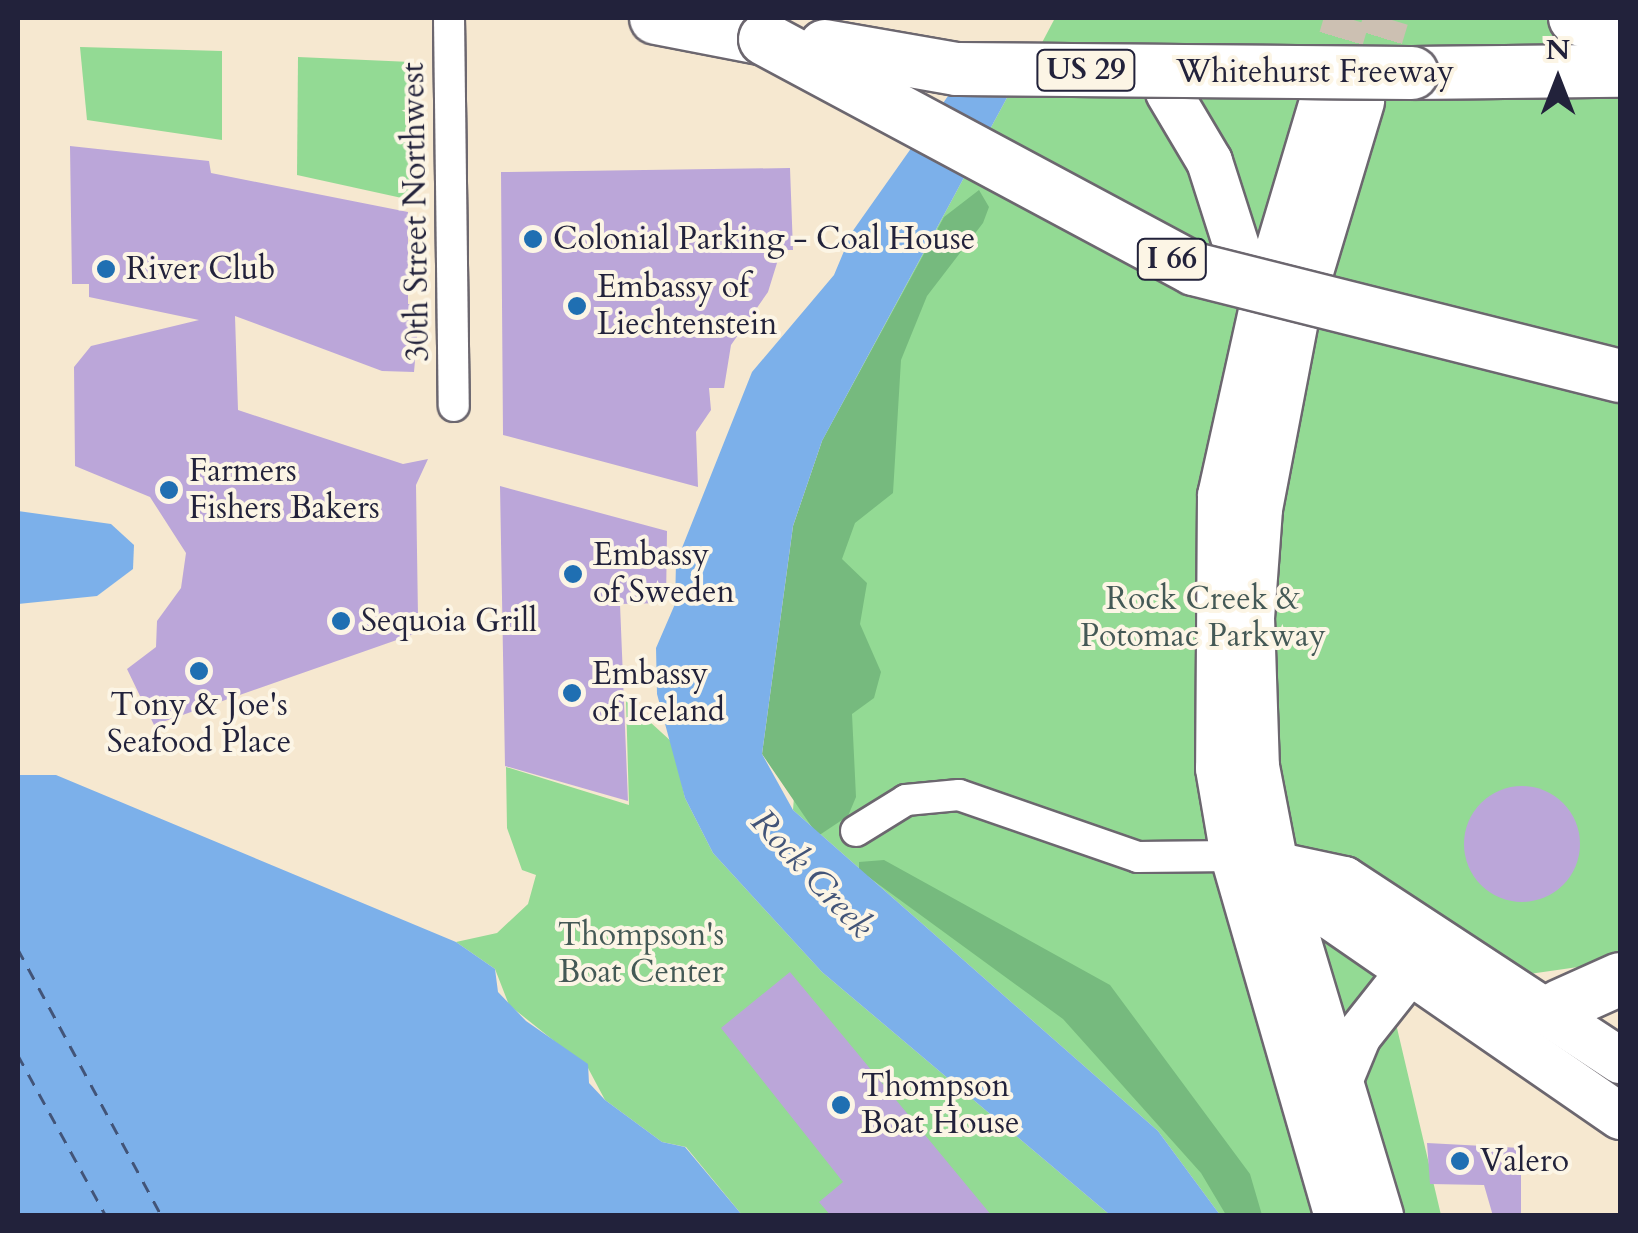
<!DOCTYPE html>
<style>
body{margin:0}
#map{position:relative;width:1638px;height:1233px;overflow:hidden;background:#f6e8d0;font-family:Cardo,serif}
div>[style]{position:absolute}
.green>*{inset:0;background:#93da94}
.forest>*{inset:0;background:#76ba7e}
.water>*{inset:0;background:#7cb0ea}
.pier>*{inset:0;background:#f6e8d0}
.ferry>*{height:2.5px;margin-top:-1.25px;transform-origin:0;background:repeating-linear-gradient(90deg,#425478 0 12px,transparent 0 22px)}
.building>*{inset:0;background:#bba6d9}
.round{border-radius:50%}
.primary-tunnel>*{height:45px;margin-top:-22.5px;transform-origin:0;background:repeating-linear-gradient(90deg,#ccc0b2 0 45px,transparent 0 67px)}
.roads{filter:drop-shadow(2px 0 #6c676f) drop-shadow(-2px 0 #6c676f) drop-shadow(0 2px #6c676f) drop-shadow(0 -2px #6c676f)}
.street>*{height:30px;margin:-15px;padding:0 15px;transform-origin:15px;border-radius:15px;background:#fff}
.primary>*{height:45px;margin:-22.5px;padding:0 22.5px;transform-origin:22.5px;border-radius:22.5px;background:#fff}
.highway>*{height:52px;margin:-26px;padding:0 26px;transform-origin:26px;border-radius:26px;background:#fff}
.bridges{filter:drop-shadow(2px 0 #6c676f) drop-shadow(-2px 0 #6c676f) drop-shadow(0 2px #6c676f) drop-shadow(0 -2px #6c676f)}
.highway-bridge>*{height:52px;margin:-26px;padding:0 26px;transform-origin:26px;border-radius:26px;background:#fff}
.dots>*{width:28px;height:28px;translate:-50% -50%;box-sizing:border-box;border:5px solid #fcf5e5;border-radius:50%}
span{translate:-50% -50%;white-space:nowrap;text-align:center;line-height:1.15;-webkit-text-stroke:8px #fcf5e5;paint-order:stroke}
.shield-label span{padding:2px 8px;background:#fcf5e5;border:2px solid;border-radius:8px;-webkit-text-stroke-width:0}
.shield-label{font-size:30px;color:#22223b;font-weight:700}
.street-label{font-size:32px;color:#22223b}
.poi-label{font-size:32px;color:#22223b}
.left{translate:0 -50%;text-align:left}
.park-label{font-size:32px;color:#445956}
.water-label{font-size:35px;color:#425478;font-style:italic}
.frame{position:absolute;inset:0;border:20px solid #22223b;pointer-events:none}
.north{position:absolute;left:1508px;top:30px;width:100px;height:100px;-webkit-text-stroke:8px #fcf5e5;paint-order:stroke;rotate:0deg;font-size:28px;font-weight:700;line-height:40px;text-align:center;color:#22223b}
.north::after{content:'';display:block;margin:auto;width:35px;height:45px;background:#22223b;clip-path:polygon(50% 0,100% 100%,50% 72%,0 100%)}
</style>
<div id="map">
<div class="green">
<i style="clip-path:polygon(1050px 18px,1620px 18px,1620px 961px,1389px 994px,1441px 1215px,1220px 1215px,1158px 1131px,793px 810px,822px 441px)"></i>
<i style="clip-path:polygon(80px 47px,222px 51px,222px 140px,87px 120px)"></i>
<i style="clip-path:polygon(298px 57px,411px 62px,411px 200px,297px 175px)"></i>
<i style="clip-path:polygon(626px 700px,673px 743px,685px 798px,713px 853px,822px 972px,1110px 1215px,742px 1215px,686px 1147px,662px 1142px,605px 1100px,588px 1068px,509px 1005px,495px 969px,456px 942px,497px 933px,528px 904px,536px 875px,522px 870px,507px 828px,506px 767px,629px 805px)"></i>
</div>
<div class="forest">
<i style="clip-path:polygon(979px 190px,989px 207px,983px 223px,927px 296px,901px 360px,893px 493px,855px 523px,842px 559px,867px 583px,860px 624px,881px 672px,874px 698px,852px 714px,856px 797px,848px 816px,818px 836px,762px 754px,793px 526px,822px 441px,944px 217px)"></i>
<i style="clip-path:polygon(884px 860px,1110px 985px,1250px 1174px,1262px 1215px,1226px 1215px,1201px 1173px,1063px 1019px,859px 870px,859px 862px)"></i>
</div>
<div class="water">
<i style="clip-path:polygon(1050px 18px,822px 441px,793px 526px,762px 754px,793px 810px,1158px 1131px,1220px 1215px,1110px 1215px,822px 972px,713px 853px,685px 798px,657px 694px,656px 648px,675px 604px,676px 563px,752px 372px,834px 275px,852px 232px,996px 28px)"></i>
<i style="clip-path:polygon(18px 511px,111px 524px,134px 545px,133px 569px,97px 596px,18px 604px)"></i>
<i style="clip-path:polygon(18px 775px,56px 775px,456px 942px,495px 969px,498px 992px,526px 1021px,588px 1064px,589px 1083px,605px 1100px,662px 1142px,685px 1147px,742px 1215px,18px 1215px)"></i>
</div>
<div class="pier">
<i style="clip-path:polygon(996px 18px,1055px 18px,1017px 90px,947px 90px)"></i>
</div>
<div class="ferry">
<i style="left:18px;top:949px;width:303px;rotate:61.7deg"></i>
<i style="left:18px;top:1055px;width:183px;rotate:61.3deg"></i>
</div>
<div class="building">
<i style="clip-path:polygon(70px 146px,209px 161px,211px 173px,408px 212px,408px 304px,420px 304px,414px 372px,382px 371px,235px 316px,238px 410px,403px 464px,428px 459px,416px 485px,418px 616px,431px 628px,154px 725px,127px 669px,156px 647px,157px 621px,181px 588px,186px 553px,150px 497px,75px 466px,74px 367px,91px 346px,199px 320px,89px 297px,89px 284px,72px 284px)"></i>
<i style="clip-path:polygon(790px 168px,793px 250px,781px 250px,768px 292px,731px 345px,724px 388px,709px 388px,711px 410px,696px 432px,698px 487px,503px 435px,501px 172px)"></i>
<i style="clip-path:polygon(500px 486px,667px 531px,666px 603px,620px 604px,628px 801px,505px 766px)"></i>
<i class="round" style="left:1464px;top:786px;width:116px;height:116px"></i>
<i style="clip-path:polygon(790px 972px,834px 1025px,992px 1216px,831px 1216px,819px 1202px,843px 1182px,721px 1028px)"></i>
<i style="clip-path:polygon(1427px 1143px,1521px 1148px,1521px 1216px,1493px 1216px,1484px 1185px,1430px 1184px)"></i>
</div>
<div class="primary-tunnel">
<i style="left:1361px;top:101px;width:87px;rotate:-73.2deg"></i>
<i style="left:1322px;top:102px;width:88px;rotate:-73.4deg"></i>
</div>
<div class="roads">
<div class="street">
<i style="left:449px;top:18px;width:388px;rotate:89.3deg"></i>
<i style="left:856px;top:831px;width:59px;rotate:-31.8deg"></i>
<i style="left:906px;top:800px;width:53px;rotate:-5.4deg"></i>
<i style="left:959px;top:795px;width:189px;rotate:19.1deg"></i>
<i style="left:1138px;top:857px;width:95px;rotate:-0.6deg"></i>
</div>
<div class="primary">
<i style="left:1168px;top:92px;width:80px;rotate:59.3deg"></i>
<i style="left:1209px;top:161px;width:92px;rotate:72.3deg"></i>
<i style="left:1271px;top:272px;width:175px;rotate:-73.4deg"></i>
<i style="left:1308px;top:278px;width:185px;rotate:-73.3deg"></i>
<i style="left:1260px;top:315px;width:184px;rotate:102.5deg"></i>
<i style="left:1220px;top:495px;width:273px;rotate:90.4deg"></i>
<i style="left:1218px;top:768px;width:89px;rotate:80.3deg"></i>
<i style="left:1233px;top:856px;width:375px;rotate:73.9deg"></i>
<i style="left:1295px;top:320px;width:192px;rotate:100.8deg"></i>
<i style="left:1259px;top:509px;width:108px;rotate:94.2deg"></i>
<i style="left:1251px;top:617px;width:149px;rotate:88.1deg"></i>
<i style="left:1256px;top:766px;width:101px;rotate:79.1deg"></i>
<i style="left:1275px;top:865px;width:366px;rotate:73.3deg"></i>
<i style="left:1250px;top:859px;width:96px;rotate:12deg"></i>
<i style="left:1344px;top:879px;width:330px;rotate:33.3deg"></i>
<i style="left:1276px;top:866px;width:74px;rotate:42.8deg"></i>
<i style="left:1330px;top:916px;width:352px;rotate:34.6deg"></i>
<i style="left:1339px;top:1081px;width:50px;rotate:-67.6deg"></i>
<i style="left:1358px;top:1035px;width:80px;rotate:-51.6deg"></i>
</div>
<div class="highway">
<i style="left:656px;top:18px;width:111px;rotate:10.9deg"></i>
<i style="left:1575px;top:18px;width:47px;rotate:17.3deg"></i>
<i style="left:1412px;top:73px;width:208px;rotate:-0.6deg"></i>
<i style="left:1560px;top:1006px;width:66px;rotate:-24.2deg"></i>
</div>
</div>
<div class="bridges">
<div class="highway-bridge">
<i style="left:765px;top:39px;width:487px;rotate:28.2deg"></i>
<i style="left:1194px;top:269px;width:439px;rotate:14.1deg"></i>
<i style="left:825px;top:46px;width:134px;rotate:9.9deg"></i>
<i style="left:957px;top:69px;width:455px;rotate:0.5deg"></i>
</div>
</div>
<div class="dots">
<i style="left:533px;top:239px;background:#1f6fb2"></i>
<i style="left:106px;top:269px;background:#1f6fb2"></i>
<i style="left:577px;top:306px;background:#1f6fb2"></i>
<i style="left:169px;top:490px;background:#1f6fb2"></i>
<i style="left:573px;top:574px;background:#1f6fb2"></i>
<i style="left:341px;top:621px;background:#1f6fb2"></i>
<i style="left:199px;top:671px;background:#1f6fb2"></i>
<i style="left:572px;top:693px;background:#1f6fb2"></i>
<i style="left:841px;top:1105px;background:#1f6fb2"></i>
<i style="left:1460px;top:1161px;background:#1f6fb2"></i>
</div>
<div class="shield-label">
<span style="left:1086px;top:70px">US 29</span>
<span style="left:1172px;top:259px">I 66</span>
</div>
<div class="street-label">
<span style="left:1315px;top:72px">Whitehurst Freeway</span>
<span style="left:416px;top:212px;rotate:-91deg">30th Street Northwest</span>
</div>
<div class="poi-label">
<span class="left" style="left:553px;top:239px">Colonial Parking - Coal House</span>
<span class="left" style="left:126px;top:269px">River Club</span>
<span class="left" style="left:597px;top:306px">Embassy of<br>Liechtenstein</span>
<span class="left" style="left:189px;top:490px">Farmers<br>Fishers Bakers</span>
<span class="left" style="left:593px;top:574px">Embassy<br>of Sweden</span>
<span class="left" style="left:361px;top:621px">Sequoia Grill</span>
<span class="left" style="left:592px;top:693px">Embassy<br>of Iceland</span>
<span style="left:199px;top:724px">Tony &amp; Joe's<br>Seafood Place</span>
<span class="left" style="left:861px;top:1105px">Thompson<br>Boat House</span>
<span class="left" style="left:1480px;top:1161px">Valero</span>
</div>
<div class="park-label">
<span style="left:1203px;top:618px">Rock Creek &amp;<br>Potomac Parkway</span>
<span style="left:641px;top:954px">Thompson's<br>Boat Center</span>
</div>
<div class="water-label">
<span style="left:812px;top:874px;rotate:47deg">Rock Creek</span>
</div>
<div class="frame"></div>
<div class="north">N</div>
</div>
